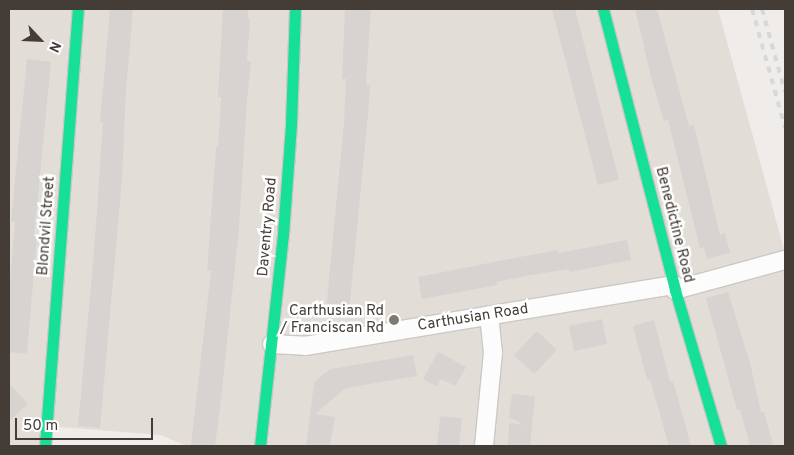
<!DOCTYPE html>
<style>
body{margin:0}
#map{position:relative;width:794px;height:455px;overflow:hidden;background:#efece9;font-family:Overpass,sans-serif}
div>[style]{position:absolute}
.residential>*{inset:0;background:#e3ddd7}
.building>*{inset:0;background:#d7d3d0}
.roads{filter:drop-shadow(1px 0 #cbc8c5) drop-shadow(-1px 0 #cbc8c5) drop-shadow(0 1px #cbc8c5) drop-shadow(0 -1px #cbc8c5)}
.street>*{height:18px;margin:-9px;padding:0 9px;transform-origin:9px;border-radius:9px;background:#fdfcfc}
.fast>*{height:11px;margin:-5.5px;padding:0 5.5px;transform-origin:5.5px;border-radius:5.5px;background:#16e098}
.rail>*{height:4px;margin-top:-2px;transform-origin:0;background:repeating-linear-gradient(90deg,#d9d8d8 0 6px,transparent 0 12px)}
.dots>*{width:14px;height:14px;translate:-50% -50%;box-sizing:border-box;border:2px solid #fff;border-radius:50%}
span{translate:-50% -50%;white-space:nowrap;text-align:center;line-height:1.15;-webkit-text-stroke:5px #fff;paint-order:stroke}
.street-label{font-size:15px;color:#443c36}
.poi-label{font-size:15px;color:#443c36}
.right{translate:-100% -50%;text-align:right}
.frame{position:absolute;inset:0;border:10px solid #443c36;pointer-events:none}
.north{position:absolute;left:15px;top:15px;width:50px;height:50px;-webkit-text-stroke:4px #fff;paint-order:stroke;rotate:115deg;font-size:14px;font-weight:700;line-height:20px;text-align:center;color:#443c36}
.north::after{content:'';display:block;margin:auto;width:18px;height:22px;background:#443c36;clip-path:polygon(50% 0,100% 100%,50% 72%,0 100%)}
.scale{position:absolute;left:15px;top:418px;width:138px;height:22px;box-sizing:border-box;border:2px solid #443c36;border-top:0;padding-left:6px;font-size:15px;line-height:18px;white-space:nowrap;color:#443c36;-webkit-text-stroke:4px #fff;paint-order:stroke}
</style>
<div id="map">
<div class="residential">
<i style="clip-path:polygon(9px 9px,718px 9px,785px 253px,785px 446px,186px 446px,161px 435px,47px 426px,45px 446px,9px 446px)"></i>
</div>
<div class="building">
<i style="clip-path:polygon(110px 9px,133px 9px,126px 91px,122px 179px,100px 428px,78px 426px,94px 253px,103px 122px,100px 122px)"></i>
<i style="clip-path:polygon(223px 9px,248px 9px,248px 19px,250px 19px,247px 61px,251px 62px,247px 100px,239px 229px,220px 408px,215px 446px,202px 446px,191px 445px,211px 271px,207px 271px,216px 147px,218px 147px,221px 97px,218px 97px)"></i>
<i style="clip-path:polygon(345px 9px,371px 9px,366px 84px,370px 85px,368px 115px,349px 312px,326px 310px,344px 123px,346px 79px,342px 79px)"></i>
<i style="clip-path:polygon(552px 9px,575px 9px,619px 180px,598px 185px)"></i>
<i style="clip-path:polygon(635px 9px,657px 9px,689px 126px,694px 125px,720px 235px,725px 233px,730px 253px,707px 259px,704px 247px,700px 248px,668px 120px,664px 121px,652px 81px)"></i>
<i style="clip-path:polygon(27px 59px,51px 62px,34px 236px,37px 236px,27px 354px,9px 352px,9px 295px,15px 222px,11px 221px)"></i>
<i style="clip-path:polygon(627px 240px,631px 260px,570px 272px,569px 269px,531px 275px,497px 282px,497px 285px,422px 299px,418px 277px,514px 258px,558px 250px,559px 253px)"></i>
<i style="clip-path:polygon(728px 292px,750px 363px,761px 412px,764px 412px,773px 444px,764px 446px,750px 446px,740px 409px,737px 410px,706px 298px)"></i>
<i style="clip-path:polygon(602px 319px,607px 344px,574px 351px,569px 326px)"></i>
<i style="clip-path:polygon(654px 320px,670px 382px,673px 381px,691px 446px,669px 446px,650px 380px,647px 380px,633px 326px)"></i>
<i style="clip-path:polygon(537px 331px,557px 350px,534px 374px,514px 355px)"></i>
<i style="clip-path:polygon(438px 352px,466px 367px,455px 386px,441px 379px,437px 387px,423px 379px)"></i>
<i style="clip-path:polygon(413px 355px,417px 376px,346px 388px,315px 414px,335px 417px,330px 446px,306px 446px,314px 383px,322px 375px,331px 369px)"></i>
<i style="clip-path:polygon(9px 383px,28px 404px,9px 421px)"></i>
<i style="clip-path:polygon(512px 394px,535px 396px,530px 446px,508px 446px,509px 423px,524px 425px,509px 417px)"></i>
<i style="clip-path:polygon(440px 416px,462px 418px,459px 446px,437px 446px)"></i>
</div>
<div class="roads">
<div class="street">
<i style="left:675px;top:290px;width:114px;rotate:-15.3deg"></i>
<i style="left:272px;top:344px;width:33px;rotate:3deg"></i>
<i style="left:305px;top:346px;width:374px;rotate:-9.4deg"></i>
<i style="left:484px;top:446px;width:93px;rotate:-84.5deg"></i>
<i style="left:493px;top:353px;width:38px;rotate:-96deg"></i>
</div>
<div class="fast">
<i style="left:603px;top:9px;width:290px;rotate:75.6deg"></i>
<i style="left:675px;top:290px;width:163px;rotate:73.6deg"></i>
<i style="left:45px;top:446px;width:438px;rotate:-85.7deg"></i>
<i style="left:260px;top:446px;width:213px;rotate:-83.8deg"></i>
<i style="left:283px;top:234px;width:110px;rotate:-85.8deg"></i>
<i style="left:291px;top:124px;width:115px;rotate:-88deg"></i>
</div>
</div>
<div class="rail">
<i style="left:752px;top:9px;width:123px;rotate:74.4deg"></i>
<i style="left:762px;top:9px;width:86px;rotate:74.5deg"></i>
</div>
<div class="dots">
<i style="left:394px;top:320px;background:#807a75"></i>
</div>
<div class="street-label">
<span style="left:674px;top:225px;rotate:76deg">Benedictine Road</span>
<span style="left:47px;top:226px;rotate:-86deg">Blondvil Street</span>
<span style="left:268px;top:227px;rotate:-85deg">Daventry Road</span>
<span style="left:473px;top:318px;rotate:-9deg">Carthusian Road</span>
</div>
<div class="poi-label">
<span class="right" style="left:384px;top:320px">Carthusian Rd<br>/ Franciscan Rd</span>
</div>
<div class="frame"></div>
<div class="north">N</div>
<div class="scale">50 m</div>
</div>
